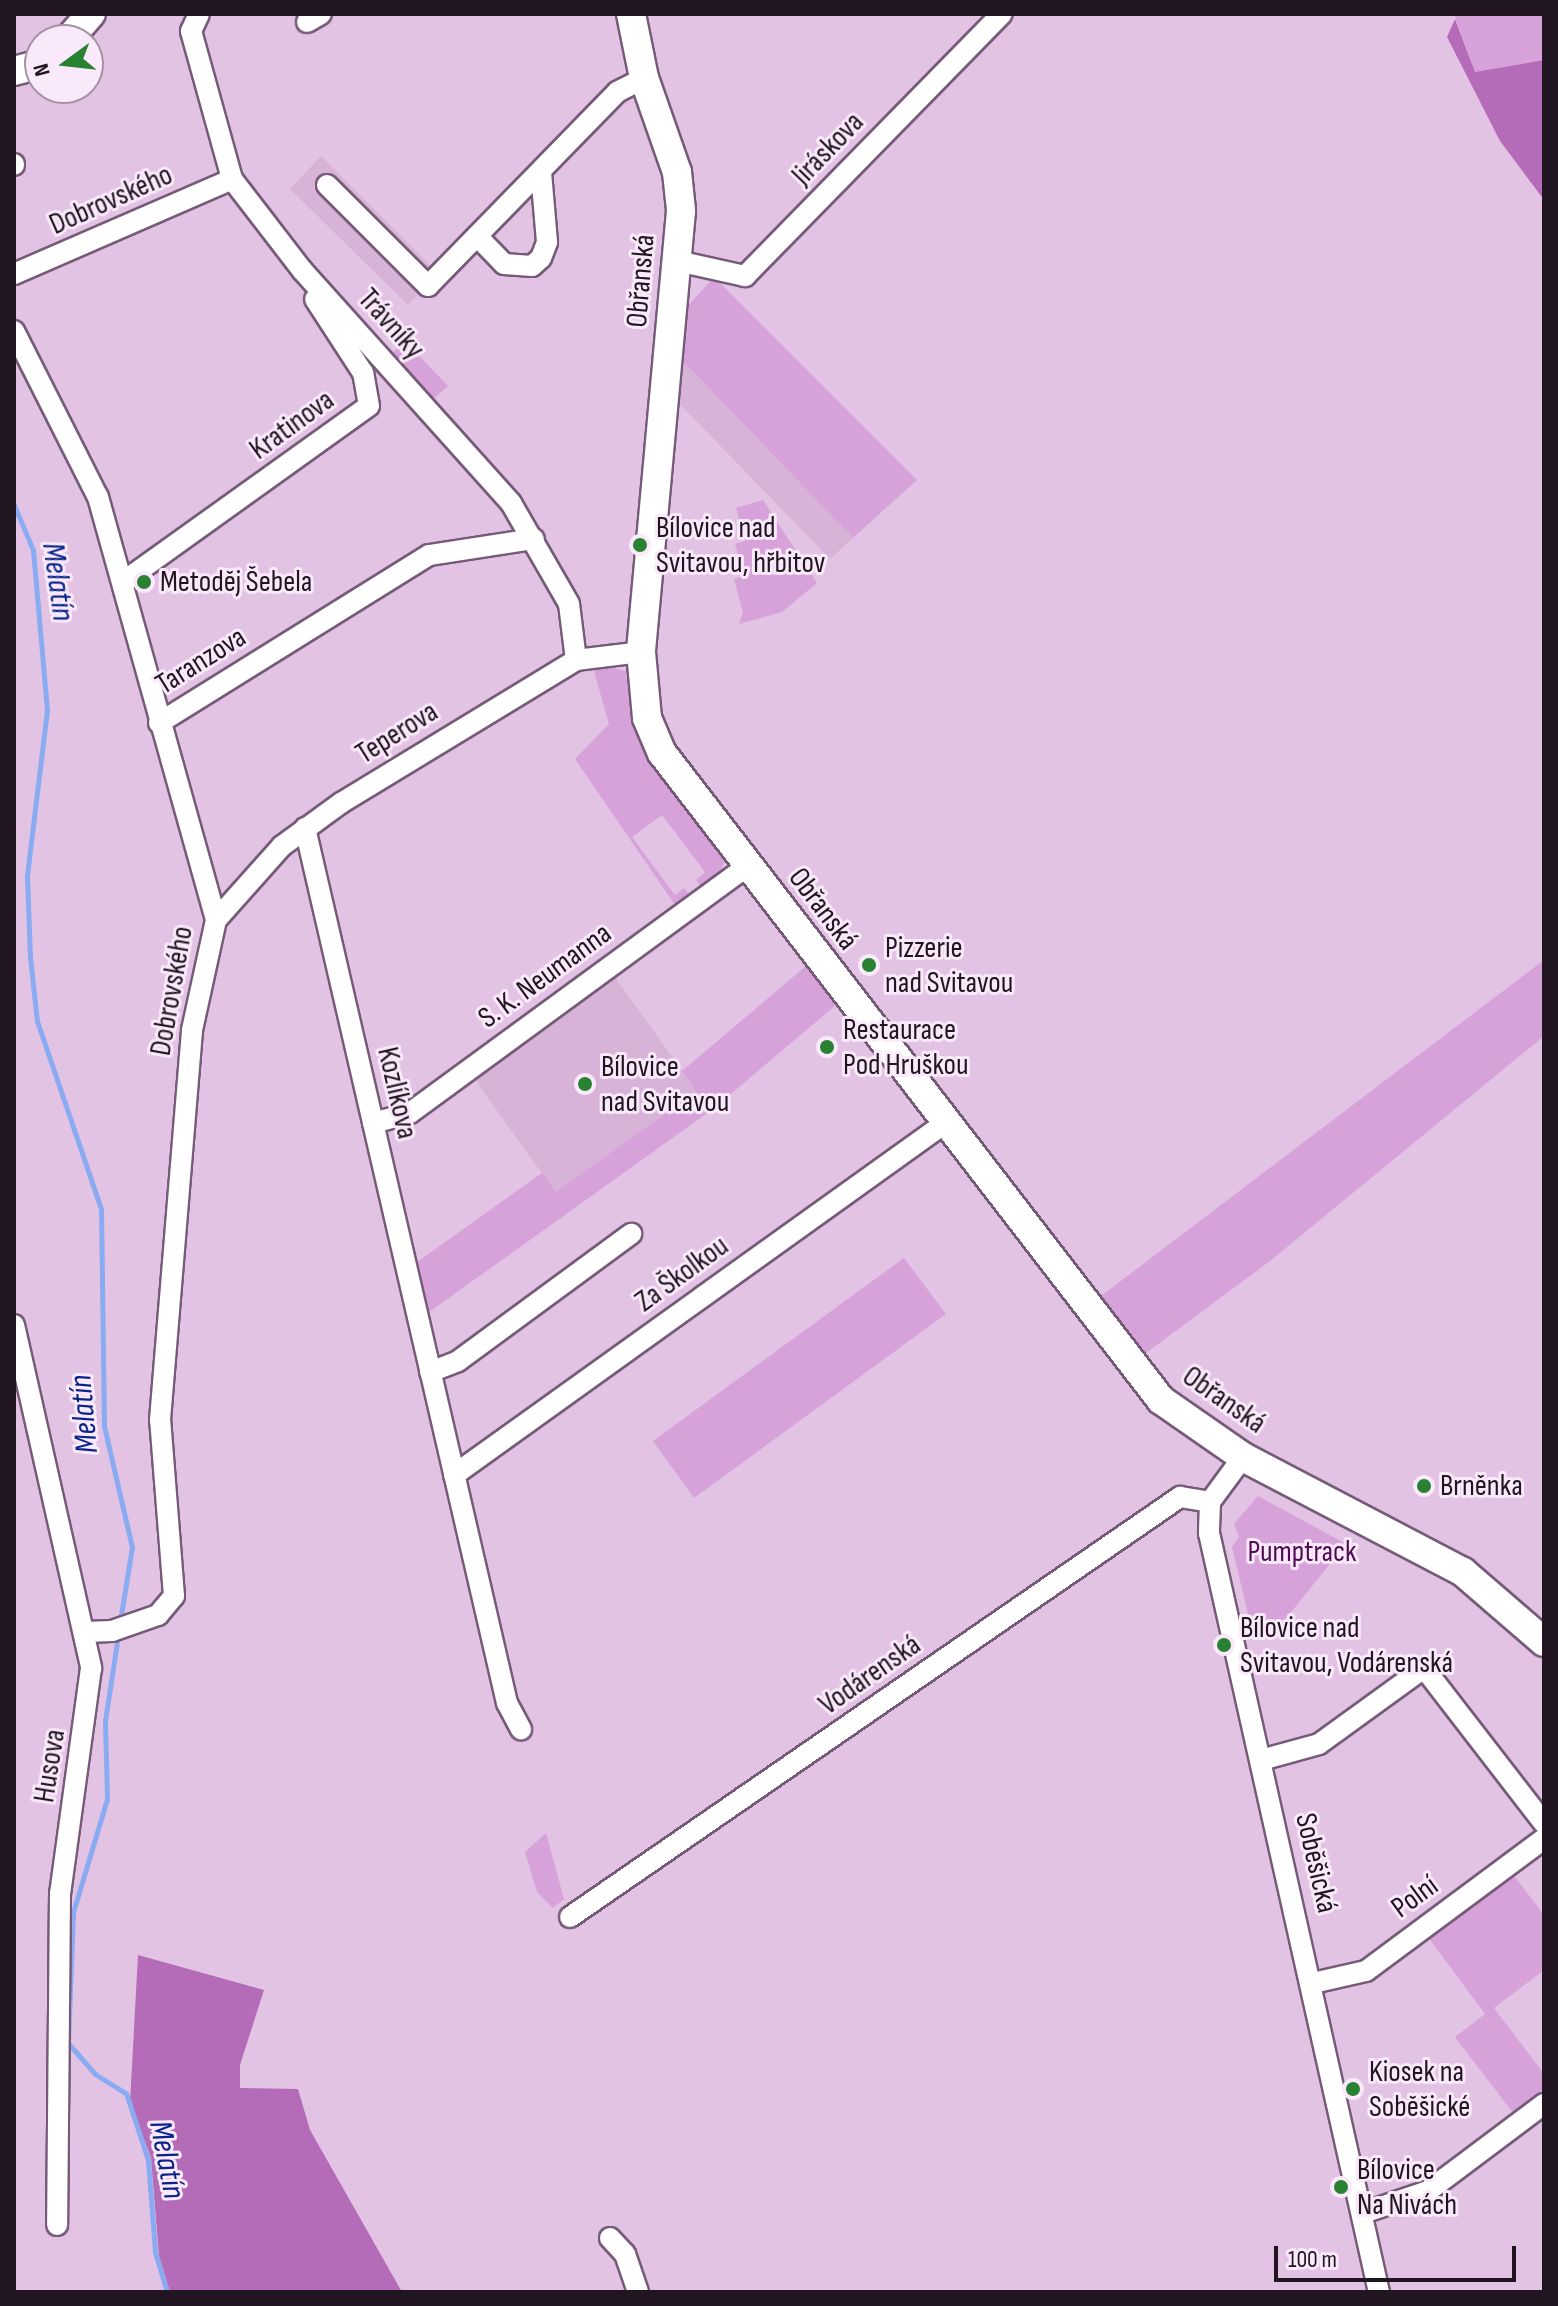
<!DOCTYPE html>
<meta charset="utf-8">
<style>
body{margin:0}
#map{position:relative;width:1558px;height:2306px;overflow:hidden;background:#e2c3e4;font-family:"Sofia Sans Condensed",sans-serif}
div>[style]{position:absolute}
.built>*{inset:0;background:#d7b3d8}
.green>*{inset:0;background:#d6a2d9}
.forest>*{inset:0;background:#b46cb9}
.stream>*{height:5px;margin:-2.5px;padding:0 2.5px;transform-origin:2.5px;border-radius:2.5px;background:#8aabf2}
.roads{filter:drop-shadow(2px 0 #765b78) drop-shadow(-2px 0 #765b78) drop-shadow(0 2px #765b78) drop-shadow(0 -2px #765b78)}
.street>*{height:20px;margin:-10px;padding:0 10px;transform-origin:10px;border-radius:10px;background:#fff}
.secondary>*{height:28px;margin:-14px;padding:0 14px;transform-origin:14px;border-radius:14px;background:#fff}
.dots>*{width:22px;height:22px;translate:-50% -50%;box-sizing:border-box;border:4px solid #fae9fa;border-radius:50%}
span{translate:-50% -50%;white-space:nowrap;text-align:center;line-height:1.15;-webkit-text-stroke:6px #fae9fa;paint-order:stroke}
.street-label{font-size:30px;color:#201520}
.poi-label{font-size:30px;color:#201520}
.left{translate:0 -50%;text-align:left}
.park-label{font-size:30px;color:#510b56}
.water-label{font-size:32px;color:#082488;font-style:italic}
.frame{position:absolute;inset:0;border:16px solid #201520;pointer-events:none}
.north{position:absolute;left:24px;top:24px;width:80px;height:80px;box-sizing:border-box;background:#fae9fa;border:2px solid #a394a3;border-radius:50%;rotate:255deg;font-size:22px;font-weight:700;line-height:32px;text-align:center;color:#201520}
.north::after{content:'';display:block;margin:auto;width:28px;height:36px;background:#288232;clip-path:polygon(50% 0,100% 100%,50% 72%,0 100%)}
.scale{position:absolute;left:1274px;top:2246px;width:242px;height:36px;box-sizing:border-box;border:4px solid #201520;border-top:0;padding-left:10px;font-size:24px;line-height:28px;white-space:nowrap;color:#201520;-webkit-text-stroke:6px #fae9fa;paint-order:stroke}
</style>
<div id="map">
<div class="built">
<i style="clip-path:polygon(321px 156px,438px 273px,408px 305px,290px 189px)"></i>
<i style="clip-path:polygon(681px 359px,853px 538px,830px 559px,678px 402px)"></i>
<i style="clip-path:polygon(614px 976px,696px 1090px,556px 1193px,473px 1077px)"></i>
</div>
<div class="green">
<i style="clip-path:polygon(1454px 14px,1544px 14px,1544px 60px,1475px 72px)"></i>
<i style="clip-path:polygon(714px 277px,917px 480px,853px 538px,681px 359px,686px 308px)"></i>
<i style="clip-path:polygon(405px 341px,448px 386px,429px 403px,387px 358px)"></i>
<i style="clip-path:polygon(763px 500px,817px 583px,782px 612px,739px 624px,743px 613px,734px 579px,744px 576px,735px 544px,745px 541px,736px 508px)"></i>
<i style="clip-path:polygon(592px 664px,627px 671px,640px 736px,725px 859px,719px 876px,702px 888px,696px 880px,705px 872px,662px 815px,632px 837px,675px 895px,684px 888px,689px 894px,675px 905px,575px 759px,609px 724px)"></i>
<i style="clip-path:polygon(1544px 960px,1544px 1036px,1270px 1261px,1142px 1356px,1097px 1299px)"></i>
<i style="clip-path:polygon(806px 966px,836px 1005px,713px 1109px,425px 1315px,413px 1265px,542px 1173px,556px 1192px,696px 1091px,682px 1071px)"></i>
<i style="clip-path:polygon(904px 1258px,946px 1314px,694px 1498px,653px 1441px)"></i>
<i style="clip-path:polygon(1258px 1496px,1346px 1544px,1271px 1637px,1249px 1618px,1232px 1547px,1239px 1537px,1234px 1524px)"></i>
<i style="clip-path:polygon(546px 1833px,564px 1899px,553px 1908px,537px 1892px,525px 1852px)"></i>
<i style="clip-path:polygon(1512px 1873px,1544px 1915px,1544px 1970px,1494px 2008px,1544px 2074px,1544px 2091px,1514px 2114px,1455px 2037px,1485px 2014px,1428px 1937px)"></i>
</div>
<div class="forest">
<i style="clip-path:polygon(1455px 19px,1475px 72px,1544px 60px,1544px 200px,1500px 141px,1447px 37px)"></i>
<i style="clip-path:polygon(138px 1955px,264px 1990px,240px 2065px,240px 2088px,298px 2089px,310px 2130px,402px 2292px,170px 2292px,159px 2256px,151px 2158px,130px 2102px)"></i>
</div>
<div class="stream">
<i style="left:14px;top:505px;width:49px;rotate:67.1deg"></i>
<i style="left:33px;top:550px;width:161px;rotate:85deg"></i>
<i style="left:47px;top:710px;width:167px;rotate:96.9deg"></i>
<i style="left:27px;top:876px;width:81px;rotate:87.9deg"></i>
<i style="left:30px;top:957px;width:64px;rotate:83.8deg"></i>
<i style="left:37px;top:1021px;width:199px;rotate:71.2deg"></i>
<i style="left:101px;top:1209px;width:217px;rotate:89.2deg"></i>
<i style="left:104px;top:1426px;width:124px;rotate:77deg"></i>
<i style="left:132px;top:1547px;width:75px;rotate:99.2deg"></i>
<i style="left:118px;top:1635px;width:87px;rotate:98.6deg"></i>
<i style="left:105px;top:1721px;width:78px;rotate:88.5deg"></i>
<i style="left:107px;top:1799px;width:118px;rotate:106.7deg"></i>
<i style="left:73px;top:1912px;width:131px;rotate:92.2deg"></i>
<i style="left:68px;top:2043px;width:41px;rotate:48.9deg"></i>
<i style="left:95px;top:2074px;width:36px;rotate:32deg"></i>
<i style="left:126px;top:2093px;width:71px;rotate:71.8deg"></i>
<i style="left:148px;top:2160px;width:92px;rotate:85.6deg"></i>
<i style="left:155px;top:2252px;width:42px;rotate:73.3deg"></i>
</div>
<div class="roads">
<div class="street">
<i style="left:199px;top:14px;width:19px;rotate:115deg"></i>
<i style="left:191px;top:31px;width:154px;rotate:74.5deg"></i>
<i style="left:232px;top:179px;width:115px;rotate:52.4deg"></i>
<i style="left:302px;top:270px;width:313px;rotate:48.1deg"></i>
<i style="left:511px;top:503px;width:116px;rotate:60.1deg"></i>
<i style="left:569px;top:604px;width:56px;rotate:82.9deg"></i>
<i style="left:307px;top:22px;width:16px;rotate:-30deg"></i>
<i style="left:14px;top:164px;width:1px;rotate:90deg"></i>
<i style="left:327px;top:185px;width:143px;rotate:45deg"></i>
<i style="left:428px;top:286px;width:271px;rotate:-45.7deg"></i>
<i style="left:617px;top:92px;width:30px;rotate:-27deg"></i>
<i style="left:477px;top:236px;width:39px;rotate:46deg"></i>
<i style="left:504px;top:264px;width:28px;rotate:4deg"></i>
<i style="left:532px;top:266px;width:12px;rotate:-42deg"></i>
<i style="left:541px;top:258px;width:17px;rotate:-69deg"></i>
<i style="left:547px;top:242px;width:70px;rotate:-94.9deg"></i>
<i style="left:677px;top:261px;width:70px;rotate:12.4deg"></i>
<i style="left:745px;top:276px;width:367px;rotate:-45.6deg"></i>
<i style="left:14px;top:274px;width:238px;rotate:-23.5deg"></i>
<i style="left:14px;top:331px;width:186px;rotate:63.2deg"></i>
<i style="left:98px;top:497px;width:439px;rotate:74.4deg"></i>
<i style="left:123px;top:582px;width:302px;rotate:-35.6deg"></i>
<i style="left:369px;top:406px;width:34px;rotate:-100deg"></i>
<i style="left:363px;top:373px;width:88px;rotate:-123deg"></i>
<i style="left:159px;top:723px;width:318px;rotate:-31.9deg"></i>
<i style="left:429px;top:555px;width:106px;rotate:-8.7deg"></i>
<i style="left:305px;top:828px;width:898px;rotate:77deg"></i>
<i style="left:507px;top:1703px;width:30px;rotate:62deg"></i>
<i style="left:373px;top:1123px;width:38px;rotate:-15deg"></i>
<i style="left:410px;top:1113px;width:418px;rotate:-36.2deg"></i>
<i style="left:14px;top:1325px;width:352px;rotate:77.3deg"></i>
<i style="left:91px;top:1668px;width:227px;rotate:97.8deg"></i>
<i style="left:60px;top:1893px;width:332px;rotate:90.5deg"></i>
<i style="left:430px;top:1372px;width:30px;rotate:-21deg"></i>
<i style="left:458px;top:1361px;width:215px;rotate:-36.3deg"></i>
<i style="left:1243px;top:1457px;width:56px;rotate:126.3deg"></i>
<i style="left:1210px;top:1502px;width:31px;rotate:92deg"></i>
<i style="left:1209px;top:1533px;width:778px;rotate:77.38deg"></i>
<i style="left:454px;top:1475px;width:604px;rotate:-35.64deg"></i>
<i style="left:85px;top:1632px;width:27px;rotate:-2deg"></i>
<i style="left:112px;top:1631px;width:49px;rotate:-19.2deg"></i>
<i style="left:158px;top:1615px;width:25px;rotate:-50deg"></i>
<i style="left:174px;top:1596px;width:177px;rotate:-94.5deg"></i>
<i style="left:160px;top:1420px;width:391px;rotate:-85.3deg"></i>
<i style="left:192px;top:1030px;width:113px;rotate:-77.7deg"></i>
<i style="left:216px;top:920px;width:99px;rotate:-48.3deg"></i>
<i style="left:282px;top:846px;width:73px;rotate:-36.1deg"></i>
<i style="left:341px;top:803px;width:275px;rotate:-31.3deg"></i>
<i style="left:576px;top:660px;width:65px;rotate:-7deg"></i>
<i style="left:1261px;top:1760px;width:60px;rotate:-15.4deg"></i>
<i style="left:1319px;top:1744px;width:130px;rotate:-35.9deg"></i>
<i style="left:1424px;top:1668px;width:196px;rotate:52.3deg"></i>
<i style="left:570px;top:1917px;width:741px;rotate:-34.55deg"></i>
<i style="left:1180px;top:1497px;width:30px;rotate:9deg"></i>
<i style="left:1313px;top:1983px;width:54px;rotate:-12.8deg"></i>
<i style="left:1366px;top:1971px;width:222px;rotate:-36.6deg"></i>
<i style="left:1363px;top:2213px;width:69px;rotate:-18.7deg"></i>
<i style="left:1428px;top:2191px;width:145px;rotate:-36.9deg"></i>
<i style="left:610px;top:2238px;width:22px;rotate:47deg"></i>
<i style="left:625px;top:2254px;width:40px;rotate:71.1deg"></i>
</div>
<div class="secondary">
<i style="left:631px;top:14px;width:65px;rotate:78.5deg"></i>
<i style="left:644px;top:78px;width:100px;rotate:70.7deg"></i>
<i style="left:677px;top:172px;width:39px;rotate:84deg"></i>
<i style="left:681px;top:211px;width:443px;rotate:95.2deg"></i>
<i style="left:641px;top:652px;width:66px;rotate:84.8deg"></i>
<i style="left:647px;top:718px;width:38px;rotate:67deg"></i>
<i style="left:662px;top:753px;width:817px;rotate:52.36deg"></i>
<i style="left:1161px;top:1400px;width:100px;rotate:34.8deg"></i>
<i style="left:1243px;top:1457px;width:248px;rotate:27.6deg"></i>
<i style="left:1463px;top:1572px;width:107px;rotate:40.8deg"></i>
<i style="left:68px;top:40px;width:35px;rotate:-49deg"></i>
<i style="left:14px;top:71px;width:27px;rotate:-15deg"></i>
</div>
</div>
<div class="dots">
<i style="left:640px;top:545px;background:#288232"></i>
<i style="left:144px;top:582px;background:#288232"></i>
<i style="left:869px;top:965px;background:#288232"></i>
<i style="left:827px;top:1047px;background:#288232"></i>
<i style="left:585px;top:1084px;background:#288232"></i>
<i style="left:1424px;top:1486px;background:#288232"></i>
<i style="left:1224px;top:1645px;background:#288232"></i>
<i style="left:1353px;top:2089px;background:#288232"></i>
<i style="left:1341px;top:2187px;background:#288232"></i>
</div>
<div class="street-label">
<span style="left:828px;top:149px;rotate:-46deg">Jiráskova</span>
<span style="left:111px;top:200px;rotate:-24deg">Dobrovského</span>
<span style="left:641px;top:281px;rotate:-85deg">Obřanská</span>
<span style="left:391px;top:324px;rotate:48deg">Trávníky</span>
<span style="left:292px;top:425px;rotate:-36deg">Kratinova</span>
<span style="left:201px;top:661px;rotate:-32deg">Taranzova</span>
<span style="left:397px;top:733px;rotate:-32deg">Teperova</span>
<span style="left:823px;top:909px;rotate:53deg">Obřanská</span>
<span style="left:545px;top:976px;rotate:-36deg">S. K. Neumanna</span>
<span style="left:172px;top:991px;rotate:-80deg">Dobrovského</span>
<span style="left:397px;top:1093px;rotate:77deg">Kozlíkova</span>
<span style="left:682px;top:1274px;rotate:-36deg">Za Školkou</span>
<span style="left:1224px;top:1400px;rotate:35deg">Obřanská</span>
<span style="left:870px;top:1675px;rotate:-35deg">Vodárenská</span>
<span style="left:50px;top:1766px;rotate:-81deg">Husova</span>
<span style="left:1316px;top:1863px;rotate:77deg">Soběšická</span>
<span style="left:1415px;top:1897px;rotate:-36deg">Polní</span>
</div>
<div class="poi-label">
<span class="left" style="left:656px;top:545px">Bílovice nad<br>Svitavou, hřbitov</span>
<span class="left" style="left:160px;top:582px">Metoděj Šebela</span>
<span class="left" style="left:885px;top:965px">Pizzerie<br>nad Svitavou</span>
<span class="left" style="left:843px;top:1047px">Restaurace<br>Pod Hruškou</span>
<span class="left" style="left:601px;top:1084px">Bílovice<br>nad Svitavou</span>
<span class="left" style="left:1440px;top:1486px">Brněnka</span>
<span class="left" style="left:1240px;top:1645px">Bílovice nad<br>Svitavou, Vodárenská</span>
<span class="left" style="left:1369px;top:2089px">Kiosek na<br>Soběšické</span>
<span class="left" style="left:1357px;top:2187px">Bílovice<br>Na Nivách</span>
</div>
<div class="park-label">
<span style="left:1302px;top:1552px">Pumptrack</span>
</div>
<div class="water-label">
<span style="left:57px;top:582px;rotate:82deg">Melatín</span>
<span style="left:85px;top:1414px;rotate:-95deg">Melatín</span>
<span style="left:166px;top:2160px;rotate:79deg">Melatín</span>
</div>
<div class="frame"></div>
<div class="north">N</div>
<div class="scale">100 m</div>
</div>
